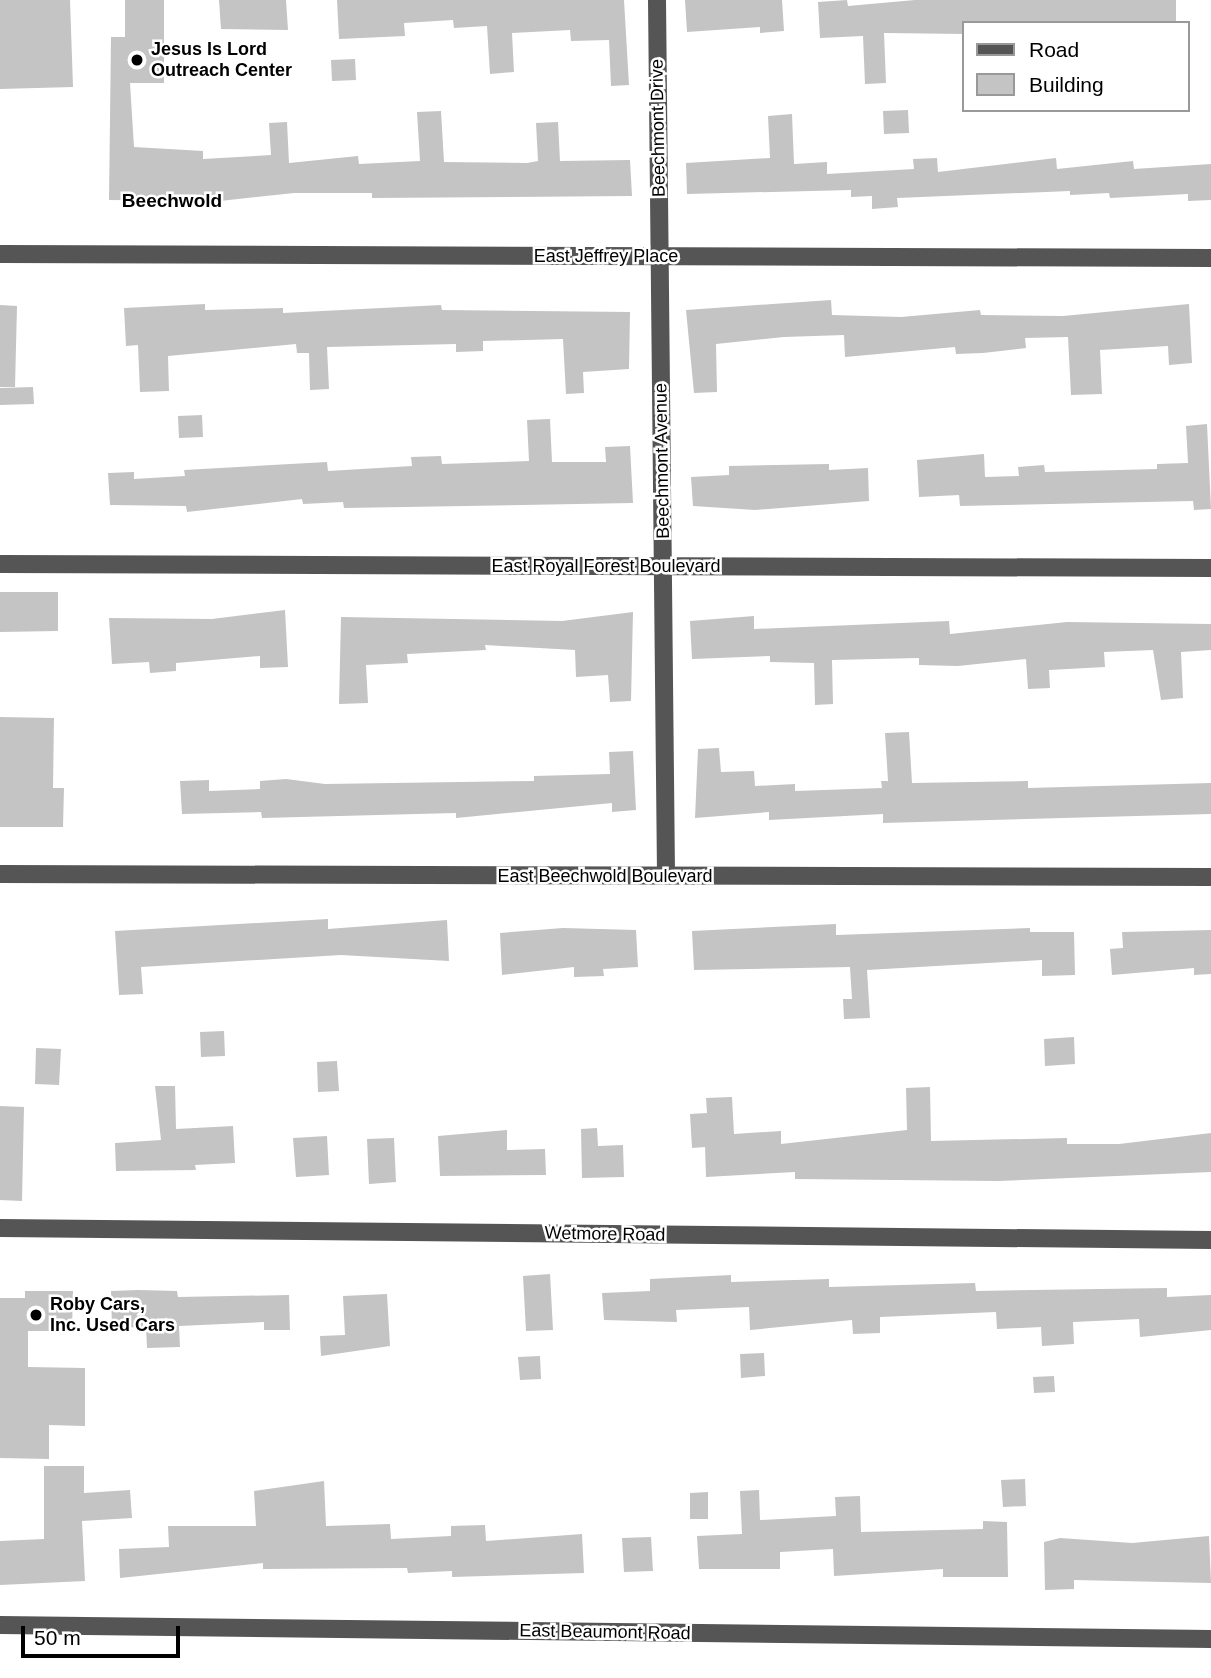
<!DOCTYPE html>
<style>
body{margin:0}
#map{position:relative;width:1211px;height:1678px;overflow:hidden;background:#fff;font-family:Arial,sans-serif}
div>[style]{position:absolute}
.building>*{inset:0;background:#c4c4c4}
.minor>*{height:18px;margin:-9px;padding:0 9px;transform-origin:9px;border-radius:9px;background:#555}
.dots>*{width:19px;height:19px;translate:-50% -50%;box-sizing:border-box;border:4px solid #fff;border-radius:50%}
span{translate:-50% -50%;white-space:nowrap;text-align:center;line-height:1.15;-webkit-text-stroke:5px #fff;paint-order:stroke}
.poi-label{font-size:18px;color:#000;font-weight:700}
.left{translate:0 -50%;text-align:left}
.street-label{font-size:18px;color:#000}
.neighbourhood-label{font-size:19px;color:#000;font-weight:700}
.legend{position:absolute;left:962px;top:21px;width:228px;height:91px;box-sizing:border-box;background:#fff;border:2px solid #999;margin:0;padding:9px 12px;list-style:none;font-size:21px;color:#000}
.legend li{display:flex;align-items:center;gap:14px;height:35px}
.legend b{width:35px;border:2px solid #999}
.scale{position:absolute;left:21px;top:1626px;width:159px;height:32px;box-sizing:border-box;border:4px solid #000;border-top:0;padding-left:9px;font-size:21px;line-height:24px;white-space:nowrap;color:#000;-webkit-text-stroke:5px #fff;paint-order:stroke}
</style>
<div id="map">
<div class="building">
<i style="clip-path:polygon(0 0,70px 0,73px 87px,0 89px)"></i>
<i style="clip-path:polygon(125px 0,164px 0,164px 83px,130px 83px,134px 147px,203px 151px,203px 159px,271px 155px,269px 123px,287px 122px,289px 163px,358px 156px,359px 164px,420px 161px,417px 112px,441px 111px,444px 162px,527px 163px,538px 161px,536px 123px,558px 122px,560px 161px,630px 160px,632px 196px,372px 198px,372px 193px,294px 193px,220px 201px,109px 200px,111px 37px,125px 37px)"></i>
<i style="clip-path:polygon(219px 0,286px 0,288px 30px,221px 29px)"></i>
<i style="clip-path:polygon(337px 0,624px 0,629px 85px,611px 86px,609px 40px,571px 41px,570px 30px,512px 33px,514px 72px,490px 74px,487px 26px,454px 28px,453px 20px,404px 23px,405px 36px,339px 39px)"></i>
<i style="clip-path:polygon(685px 0,782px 0,784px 31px,760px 33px,760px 27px,687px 32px)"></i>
<i style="clip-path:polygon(847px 0,848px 6px,915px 0,1176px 0,1176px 23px,964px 23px,964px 34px,884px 33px,886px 83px,865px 84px,863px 36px,820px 38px,818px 2px)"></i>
<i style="clip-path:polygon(355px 59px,356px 80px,332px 81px,331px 60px)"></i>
<i style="clip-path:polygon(908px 110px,909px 133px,884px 134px,883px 111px)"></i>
<i style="clip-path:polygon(792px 114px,794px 164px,827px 162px,827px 174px,914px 169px,913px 159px,937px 158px,938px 172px,1056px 158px,1057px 169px,1133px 161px,1134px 169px,1211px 164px,1211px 200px,1188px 201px,1188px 194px,1110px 198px,1109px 193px,1070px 195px,1070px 191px,897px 198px,898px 207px,872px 209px,872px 196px,851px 197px,851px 190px,687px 194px,686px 163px,770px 158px,768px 116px)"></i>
<i style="clip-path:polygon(831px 300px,832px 315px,901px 317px,980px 310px,981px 315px,1063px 316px,1189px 304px,1192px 363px,1169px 365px,1168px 346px,1100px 350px,1102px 394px,1071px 395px,1068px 337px,1025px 338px,1026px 348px,983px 353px,956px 354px,955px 347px,845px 357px,844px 335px,784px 337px,716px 344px,717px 392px,694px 393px,686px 310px)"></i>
<i style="clip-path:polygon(205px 304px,205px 310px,283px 308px,283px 313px,441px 305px,442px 310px,630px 312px,629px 369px,583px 372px,584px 393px,566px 394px,563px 339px,483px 341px,483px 351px,456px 352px,456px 344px,327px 347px,329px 389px,310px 390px,309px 353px,297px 353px,296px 344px,168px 356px,169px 391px,140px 392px,138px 345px,126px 346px,124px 308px)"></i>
<i style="clip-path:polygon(0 305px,17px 306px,15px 387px,0 387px)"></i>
<i style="clip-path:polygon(33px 387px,34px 404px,0 405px,0 388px)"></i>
<i style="clip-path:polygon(202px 415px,203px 437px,179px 438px,178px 416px)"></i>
<i style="clip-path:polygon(550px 419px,552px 462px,606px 462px,605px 447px,630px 446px,633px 503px,344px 508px,343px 502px,303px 504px,302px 499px,187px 512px,186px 506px,110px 505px,108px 473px,134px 472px,134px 479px,185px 476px,184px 470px,327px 462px,328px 471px,412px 466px,411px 457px,441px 456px,442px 464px,529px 461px,527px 420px)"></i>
<i style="clip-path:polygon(1207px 424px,1211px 509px,1194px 510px,1193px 501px,960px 506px,959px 495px,919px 497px,917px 460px,984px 454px,985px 477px,1019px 476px,1018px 467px,1044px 465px,1045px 472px,1157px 469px,1157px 464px,1188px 463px,1186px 426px)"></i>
<i style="clip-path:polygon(829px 464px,829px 470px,868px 468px,869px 501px,755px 510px,693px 506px,691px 477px,729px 475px,729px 466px)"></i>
<i style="clip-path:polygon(0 592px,58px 592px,58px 631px,0 632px)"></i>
<i style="clip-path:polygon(285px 610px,288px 667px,260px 668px,260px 656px,176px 663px,176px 671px,150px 673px,149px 662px,112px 664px,109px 618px,212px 619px)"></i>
<i style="clip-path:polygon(633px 612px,631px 701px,610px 702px,608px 675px,576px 677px,575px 650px,485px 645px,486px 650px,407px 654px,408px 663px,366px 665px,368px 703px,339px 704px,341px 617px,562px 621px)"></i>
<i style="clip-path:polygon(754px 616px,754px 629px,949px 621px,950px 634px,1067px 622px,1211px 624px,1211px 650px,1181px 652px,1183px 698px,1161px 700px,1153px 650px,1104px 652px,1105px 667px,1049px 670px,1050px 688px,1028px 689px,1026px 659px,958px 666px,919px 665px,919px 658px,832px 660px,833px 704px,815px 705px,814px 663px,770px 662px,770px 656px,692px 659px,690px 621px)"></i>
<i style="clip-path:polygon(0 717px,54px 718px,53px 788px,64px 788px,63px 827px,0 827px)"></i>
<i style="clip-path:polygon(909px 732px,912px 783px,1028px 781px,1028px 788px,1211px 783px,1211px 814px,883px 823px,883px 814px,769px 820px,769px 812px,695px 818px,698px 749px,719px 748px,721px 772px,754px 771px,755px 786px,795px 784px,795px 791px,882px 788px,881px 781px,888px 781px,885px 733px)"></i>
<i style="clip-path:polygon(633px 751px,636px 810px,612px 812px,612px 803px,456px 818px,456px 813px,262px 818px,261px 812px,182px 814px,180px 781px,209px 780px,209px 791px,260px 789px,260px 781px,286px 779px,325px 784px,534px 781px,534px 776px,610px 774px,609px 752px)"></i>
<i style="clip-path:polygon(328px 919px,328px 929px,447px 920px,449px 961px,341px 955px,141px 967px,143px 994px,119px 995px,115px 931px)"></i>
<i style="clip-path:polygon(836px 924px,836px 935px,1030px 928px,1030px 932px,1074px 932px,1075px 975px,1042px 976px,1042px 960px,867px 970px,870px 1018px,844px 1019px,843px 999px,852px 999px,850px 967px,694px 970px,692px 931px)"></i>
<i style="clip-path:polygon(563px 928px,636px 930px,638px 967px,603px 969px,604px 976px,574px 977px,574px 967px,502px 975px,500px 933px)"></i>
<i style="clip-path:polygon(1211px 930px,1211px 974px,1194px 975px,1194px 968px,1112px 975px,1110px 949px,1123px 948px,1122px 932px)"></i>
<i style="clip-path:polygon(224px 1031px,225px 1056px,201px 1057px,200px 1032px)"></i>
<i style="clip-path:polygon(1074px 1037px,1075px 1064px,1045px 1066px,1044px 1039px)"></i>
<i style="clip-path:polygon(36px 1048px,61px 1049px,59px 1085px,35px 1084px)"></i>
<i style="clip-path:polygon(337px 1061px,339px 1091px,318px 1092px,317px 1062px)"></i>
<i style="clip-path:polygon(155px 1086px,175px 1086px,176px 1129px,233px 1126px,235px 1163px,195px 1165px,196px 1170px,116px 1171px,115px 1143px,161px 1140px)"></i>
<i style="clip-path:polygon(930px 1087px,931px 1141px,1067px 1138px,1067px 1144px,1119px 1144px,1211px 1133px,1211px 1172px,998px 1181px,795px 1179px,795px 1172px,706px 1177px,705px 1147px,692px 1148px,690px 1114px,707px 1113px,706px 1098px,732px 1097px,734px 1134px,781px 1131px,781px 1144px,907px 1130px,906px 1088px)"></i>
<i style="clip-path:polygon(0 1106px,24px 1107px,22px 1201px,0 1200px)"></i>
<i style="clip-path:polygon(597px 1128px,598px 1146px,623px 1145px,624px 1177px,582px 1178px,581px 1129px)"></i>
<i style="clip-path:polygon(507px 1130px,507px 1150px,545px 1149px,546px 1175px,440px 1176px,438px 1136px)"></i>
<i style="clip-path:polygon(327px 1136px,329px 1175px,296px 1177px,293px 1138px)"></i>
<i style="clip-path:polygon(394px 1138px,396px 1182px,369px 1184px,367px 1139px)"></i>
<i style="clip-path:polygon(550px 1274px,553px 1330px,526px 1331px,523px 1276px)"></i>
<i style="clip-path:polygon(731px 1275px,731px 1282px,829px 1279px,829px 1287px,975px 1283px,976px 1291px,1167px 1288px,1167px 1297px,1211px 1295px,1211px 1330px,1140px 1337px,1139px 1319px,1073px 1322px,1074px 1344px,1042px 1346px,1041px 1327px,997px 1329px,996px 1312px,880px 1317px,880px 1333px,853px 1334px,852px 1320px,750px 1330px,749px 1307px,676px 1310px,677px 1322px,604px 1320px,602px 1293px,650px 1291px,650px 1279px)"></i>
<i style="clip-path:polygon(138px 1290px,177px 1291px,178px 1297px,289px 1295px,290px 1330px,264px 1330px,264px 1322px,179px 1326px,180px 1347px,147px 1348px,146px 1327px,112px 1328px,111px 1291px)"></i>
<i style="clip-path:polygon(25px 1291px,73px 1291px,72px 1331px,28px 1331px,28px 1367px,85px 1368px,85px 1426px,49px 1425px,49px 1459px,0 1458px,0 1298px,25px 1298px)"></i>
<i style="clip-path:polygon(387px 1294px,390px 1346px,321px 1356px,320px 1336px,345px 1335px,343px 1296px)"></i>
<i style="clip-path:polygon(764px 1353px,765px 1376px,741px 1378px,740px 1354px)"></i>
<i style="clip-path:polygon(540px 1356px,541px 1379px,520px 1380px,518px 1357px)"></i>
<i style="clip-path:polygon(1054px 1376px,1055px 1392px,1034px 1393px,1033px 1377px)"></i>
<i style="clip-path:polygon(44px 1466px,84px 1466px,84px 1493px,130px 1490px,132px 1518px,82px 1521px,85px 1581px,0 1585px,0 1541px,44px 1539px)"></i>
<i style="clip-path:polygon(1025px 1479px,1026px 1506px,1003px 1507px,1001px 1480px)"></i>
<i style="clip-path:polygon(324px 1481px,326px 1526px,390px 1524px,391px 1539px,451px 1536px,451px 1526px,485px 1525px,486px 1541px,582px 1534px,584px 1573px,452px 1577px,452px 1571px,408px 1573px,407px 1568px,263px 1569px,263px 1563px,120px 1578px,119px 1549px,169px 1547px,168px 1526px,256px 1526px,254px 1491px)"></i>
<i style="clip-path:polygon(759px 1490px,760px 1520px,836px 1516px,835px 1497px,860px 1496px,861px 1532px,983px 1529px,983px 1521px,1007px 1522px,1008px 1577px,943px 1577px,943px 1569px,834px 1576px,833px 1549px,780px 1552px,780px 1569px,699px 1569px,697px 1536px,742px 1534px,740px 1491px)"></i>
<i style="clip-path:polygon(708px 1492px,708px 1519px,690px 1519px,690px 1493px)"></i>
<i style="clip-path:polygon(1209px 1536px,1211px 1583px,1074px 1580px,1074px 1589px,1045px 1590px,1044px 1542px,1060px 1538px,1132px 1543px)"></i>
<i style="clip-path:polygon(651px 1537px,653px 1571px,624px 1572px,622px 1538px)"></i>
</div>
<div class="minor">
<i style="left:657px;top:0;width:876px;rotate:89.41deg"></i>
<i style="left:0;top:254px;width:1211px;rotate:0.19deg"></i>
<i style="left:0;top:564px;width:1211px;rotate:0.19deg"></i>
<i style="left:0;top:874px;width:1211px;rotate:0.14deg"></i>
<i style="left:0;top:1228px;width:1211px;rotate:0.57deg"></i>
<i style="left:0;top:1625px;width:1211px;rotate:0.66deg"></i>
</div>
<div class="dots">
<i style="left:137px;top:60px;background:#000"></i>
<i style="left:36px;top:1315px;background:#000"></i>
</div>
<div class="poi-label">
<span class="left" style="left:151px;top:60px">Jesus Is Lord<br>Outreach Center</span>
<span class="left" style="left:50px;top:1315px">Roby Cars,<br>Inc. Used Cars</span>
</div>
<div class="street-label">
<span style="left:658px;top:128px;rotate:-91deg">Beechmont Drive</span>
<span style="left:606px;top:256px">East Jeffrey Place</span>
<span style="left:662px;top:461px;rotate:-91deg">Beechmont Avenue</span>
<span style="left:606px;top:566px">East Royal Forest Boulevard</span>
<span style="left:605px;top:876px">East Beechwold Boulevard</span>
<span style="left:605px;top:1234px;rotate:1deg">Wetmore Road</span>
<span style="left:605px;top:1632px;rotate:1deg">East Beaumont Road</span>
</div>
<div class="neighbourhood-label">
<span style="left:172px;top:201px">Beechwold</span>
</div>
<ul class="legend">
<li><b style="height:9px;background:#555"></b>Road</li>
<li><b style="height:19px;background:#c4c4c4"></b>Building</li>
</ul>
<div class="scale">50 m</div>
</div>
